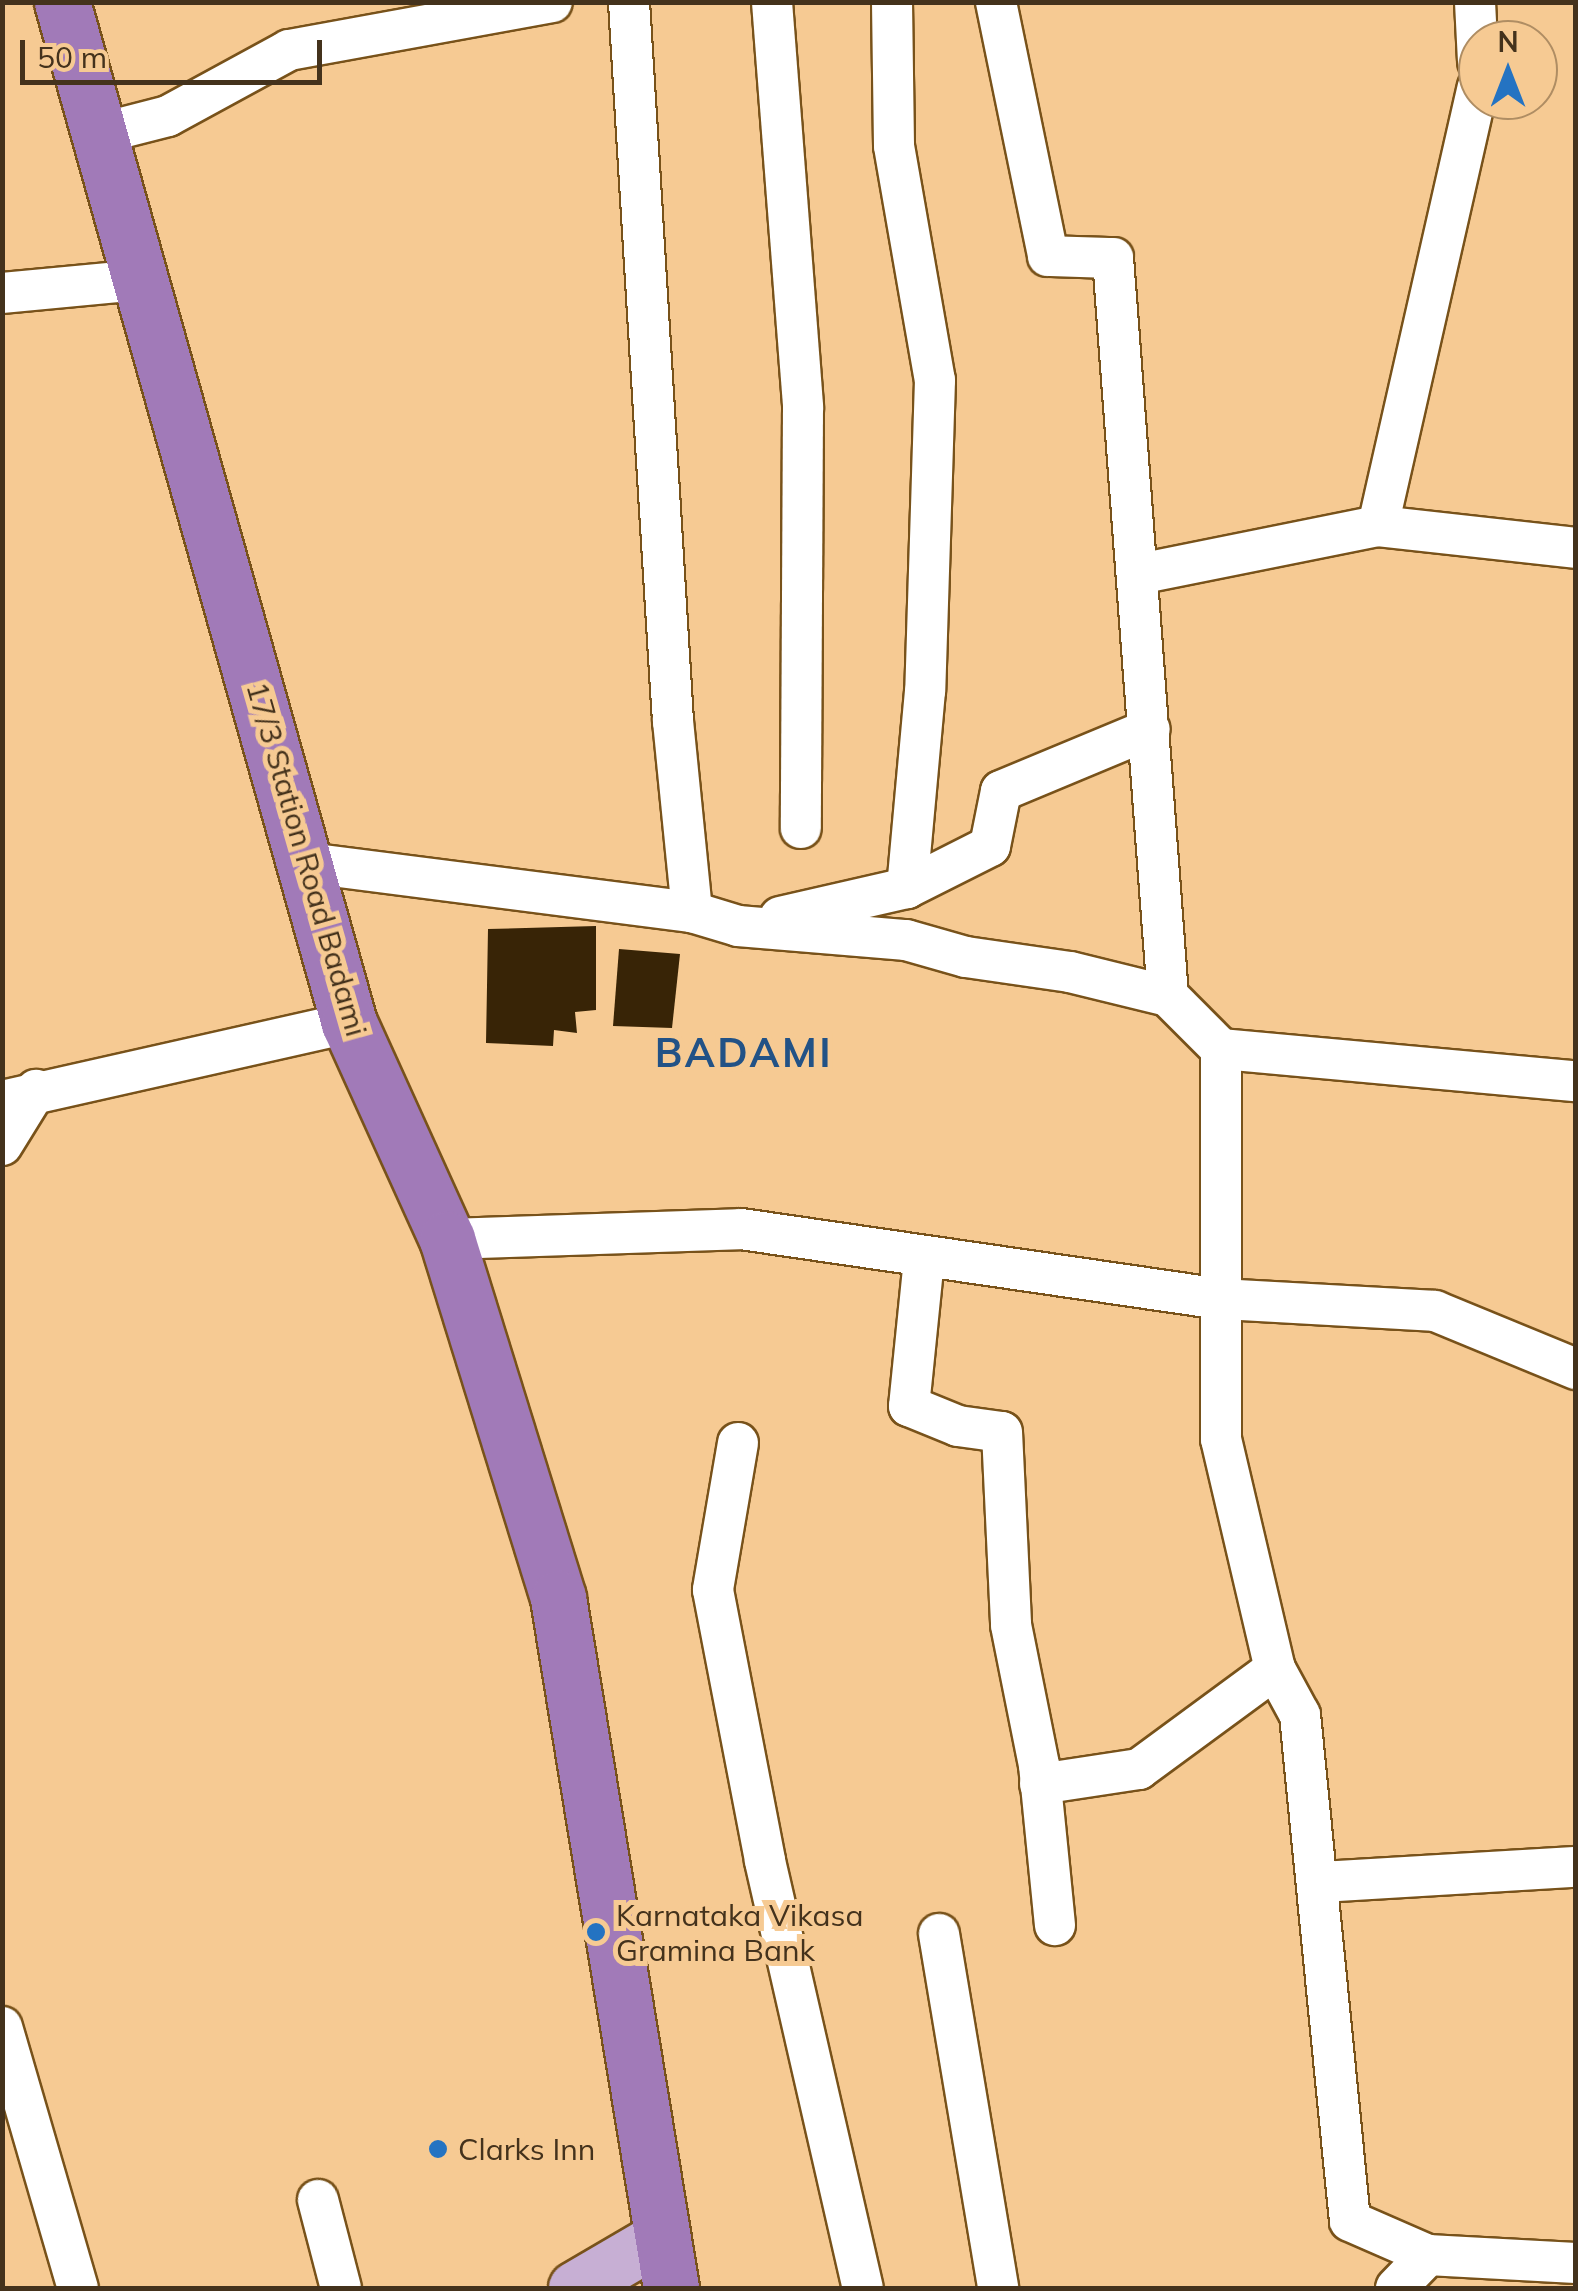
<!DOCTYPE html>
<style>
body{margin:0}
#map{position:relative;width:1578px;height:2291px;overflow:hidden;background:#f6ca93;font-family:Mulish,sans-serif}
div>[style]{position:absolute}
.building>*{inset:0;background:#382406}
.roads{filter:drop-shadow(2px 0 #78521a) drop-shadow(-2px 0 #78521a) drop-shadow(0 2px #78521a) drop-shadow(0 -2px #78521a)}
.minor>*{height:40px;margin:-20px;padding:0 20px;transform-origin:20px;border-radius:20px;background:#fff}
.major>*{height:52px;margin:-26px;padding:0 26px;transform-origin:26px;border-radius:26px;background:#c7afd4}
.highway>*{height:55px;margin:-27.5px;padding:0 27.5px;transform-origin:27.5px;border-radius:27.5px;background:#a17ab8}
.dots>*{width:28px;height:28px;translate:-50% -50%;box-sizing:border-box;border:5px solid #f6ca93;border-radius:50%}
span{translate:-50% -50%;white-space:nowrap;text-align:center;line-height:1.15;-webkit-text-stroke:10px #f6ca93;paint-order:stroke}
.street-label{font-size:30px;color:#44321c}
.poi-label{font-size:30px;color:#44321c}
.left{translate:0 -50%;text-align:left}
.district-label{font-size:40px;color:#225286;font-weight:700;letter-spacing:2.5px}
.frame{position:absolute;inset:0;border:5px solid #44321c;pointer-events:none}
.north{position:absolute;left:1458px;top:20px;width:100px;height:100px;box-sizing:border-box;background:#f6ca93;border:2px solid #af8d63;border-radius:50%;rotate:0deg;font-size:28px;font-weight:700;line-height:40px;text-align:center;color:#44321c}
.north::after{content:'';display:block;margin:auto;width:35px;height:45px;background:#2473c2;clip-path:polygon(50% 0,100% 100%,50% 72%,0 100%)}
.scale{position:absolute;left:20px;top:40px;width:302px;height:45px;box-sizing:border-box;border:5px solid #44321c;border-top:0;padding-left:12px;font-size:30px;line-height:35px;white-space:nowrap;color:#44321c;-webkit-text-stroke:8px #f6ca93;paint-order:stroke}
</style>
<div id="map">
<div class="building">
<i style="clip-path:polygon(596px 926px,596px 1010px,575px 1012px,577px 1033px,554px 1030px,553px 1046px,486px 1043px,488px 929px)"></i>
<i style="clip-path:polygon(619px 949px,680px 954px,672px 1028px,613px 1026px)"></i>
</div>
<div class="roads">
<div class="minor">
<i style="left:629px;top:2px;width:720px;rotate:86.5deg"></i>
<i style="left:673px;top:721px;width:192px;rotate:84.3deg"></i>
<i style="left:772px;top:2px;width:406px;rotate:85.6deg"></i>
<i style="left:803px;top:407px;width:421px;rotate:90.3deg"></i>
<i style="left:892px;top:2px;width:144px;rotate:89.2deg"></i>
<i style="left:894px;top:146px;width:238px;rotate:80.1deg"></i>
<i style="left:935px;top:380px;width:311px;rotate:91.8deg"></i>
<i style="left:925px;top:691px;width:198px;rotate:95.2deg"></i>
<i style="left:996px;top:2px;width:259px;rotate:78.4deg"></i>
<i style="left:1048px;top:256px;width:65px;rotate:1.8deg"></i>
<i style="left:1113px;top:258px;width:740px;rotate:85.74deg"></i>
<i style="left:1475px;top:2px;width:60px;rotate:87.1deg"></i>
<i style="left:98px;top:134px;width:72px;rotate:-14.4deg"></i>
<i style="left:168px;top:116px;width:138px;rotate:-28.6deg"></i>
<i style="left:289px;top:50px;width:267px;rotate:-10.3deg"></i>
<i style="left:2px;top:293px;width:138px;rotate:-5.4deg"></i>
<i style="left:1378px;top:526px;width:450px;rotate:-77.2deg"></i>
<i style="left:1139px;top:574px;width:244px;rotate:-11.4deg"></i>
<i style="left:1378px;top:526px;width:199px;rotate:6.3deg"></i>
<i style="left:308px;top:863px;width:387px;rotate:7.3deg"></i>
<i style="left:692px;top:912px;width:48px;rotate:16.9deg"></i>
<i style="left:738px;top:926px;width:169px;rotate:4.8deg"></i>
<i style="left:906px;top:940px;width:62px;rotate:15.8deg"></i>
<i style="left:966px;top:957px;width:105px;rotate:8.2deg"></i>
<i style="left:1070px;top:972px;width:101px;rotate:13.8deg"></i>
<i style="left:1168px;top:996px;width:75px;rotate:45deg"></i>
<i style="left:1221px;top:1049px;width:390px;rotate:90deg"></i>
<i style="left:1221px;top:1439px;width:236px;rotate:76.8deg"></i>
<i style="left:1275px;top:1669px;width:52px;rotate:61.5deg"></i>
<i style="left:1300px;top:1715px;width:508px;rotate:84.36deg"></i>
<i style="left:1350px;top:2221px;width:85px;rotate:23.6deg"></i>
<i style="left:780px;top:917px;width:130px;rotate:-12.9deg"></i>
<i style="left:907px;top:888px;width:93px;rotate:-26.8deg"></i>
<i style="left:990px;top:846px;width:56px;rotate:-78.7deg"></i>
<i style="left:1001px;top:791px;width:161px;rotate:-22.6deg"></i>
<i style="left:1221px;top:1049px;width:356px;rotate:5.2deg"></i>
<i style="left:2px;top:1101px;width:356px;rotate:-12.7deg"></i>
<i style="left:2px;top:1145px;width:65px;rotate:-58.3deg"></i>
<i style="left:447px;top:1239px;width:294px;rotate:-1.9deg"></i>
<i style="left:741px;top:1229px;width:485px;rotate:8.3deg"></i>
<i style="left:1221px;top:1299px;width:214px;rotate:3.2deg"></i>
<i style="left:1435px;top:1311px;width:152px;rotate:22.4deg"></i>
<i style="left:924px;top:1259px;width:148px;rotate:95.8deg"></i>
<i style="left:909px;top:1406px;width:53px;rotate:22.2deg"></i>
<i style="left:958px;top:1426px;width:44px;rotate:7.8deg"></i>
<i style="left:1002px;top:1432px;width:193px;rotate:87.3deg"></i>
<i style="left:1011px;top:1625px;width:143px;rotate:78.7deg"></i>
<i style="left:1039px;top:1765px;width:161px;rotate:84.3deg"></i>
<i style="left:738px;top:1443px;width:149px;rotate:99.7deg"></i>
<i style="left:713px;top:1590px;width:276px;rotate:79.1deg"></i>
<i style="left:765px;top:1861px;width:438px;rotate:77.1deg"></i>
<i style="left:1040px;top:1784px;width:100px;rotate:-8.6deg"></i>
<i style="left:1139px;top:1769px;width:169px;rotate:-36.3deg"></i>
<i style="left:1320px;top:1882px;width:256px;rotate:-3.4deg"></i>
<i style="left:939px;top:1934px;width:359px;rotate:80.5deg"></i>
<i style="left:2px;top:2027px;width:272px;rotate:73.8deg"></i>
<i style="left:318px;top:2200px;width:91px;rotate:75.4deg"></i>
<i style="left:1396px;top:2288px;width:46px;rotate:-45.9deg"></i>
<i style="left:1428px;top:2255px;width:148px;rotate:3.1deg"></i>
</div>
<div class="major">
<i style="left:575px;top:2288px;width:97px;rotate:-30.3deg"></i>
</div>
<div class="highway">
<i style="left:62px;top:2px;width:1061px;rotate:74.3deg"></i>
<i style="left:349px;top:1023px;width:237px;rotate:65.6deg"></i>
<i style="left:447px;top:1239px;width:376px;rotate:72.8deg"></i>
<i style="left:558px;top:1598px;width:699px;rotate:80.7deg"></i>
</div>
</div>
<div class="dots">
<i style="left:596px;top:1932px;background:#2473c2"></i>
<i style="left:438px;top:2149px;background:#2473c2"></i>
</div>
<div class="street-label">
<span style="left:307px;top:859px;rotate:74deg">17/3 Station Road Badami</span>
</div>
<div class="poi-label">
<span class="left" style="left:616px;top:1932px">Karnataka Vikasa<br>Gramina Bank</span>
<span class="left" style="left:458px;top:2149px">Clarks Inn</span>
</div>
<div class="district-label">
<span style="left:744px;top:1052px">BADAMI</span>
</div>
<div class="frame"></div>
<div class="north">N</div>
<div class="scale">50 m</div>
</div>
